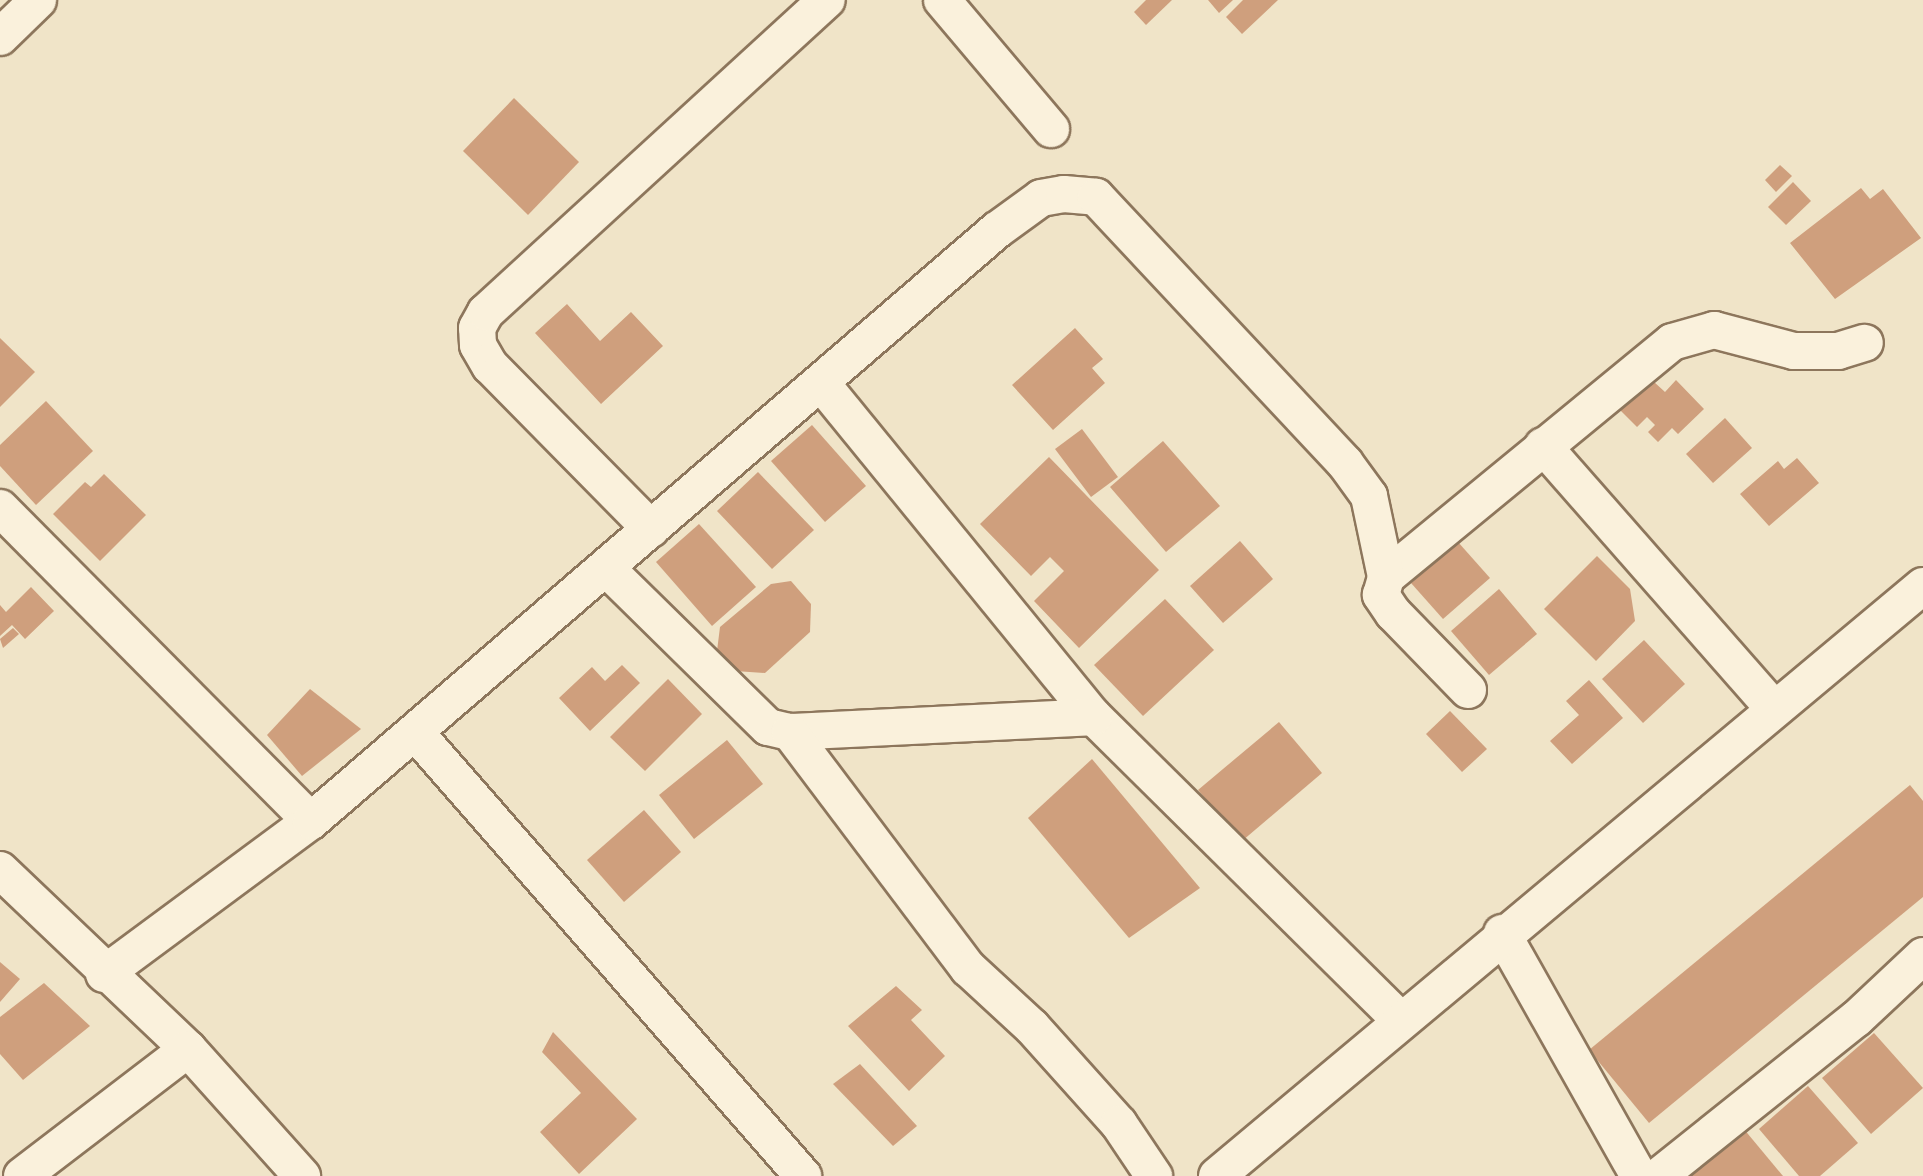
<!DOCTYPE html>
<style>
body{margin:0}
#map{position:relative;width:1923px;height:1176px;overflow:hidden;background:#f0e4c8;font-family:Spectral,serif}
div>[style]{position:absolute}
.building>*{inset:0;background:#cf9f7d}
.roads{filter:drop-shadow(2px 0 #8d765c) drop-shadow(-2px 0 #8d765c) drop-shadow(0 2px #8d765c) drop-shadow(0 -2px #8d765c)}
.street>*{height:36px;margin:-18px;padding:0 18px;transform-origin:18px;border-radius:18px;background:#faf1dc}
span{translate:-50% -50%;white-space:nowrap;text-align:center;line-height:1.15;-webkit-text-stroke:7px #f7eed8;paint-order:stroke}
</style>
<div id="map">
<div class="building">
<i style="clip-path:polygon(1146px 0,1172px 0,1146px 25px,1134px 12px)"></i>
<i style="clip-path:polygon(1208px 0,1233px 0,1219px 13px)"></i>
<i style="clip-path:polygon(1243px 0,1278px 0,1242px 34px,1226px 17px)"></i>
<i style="clip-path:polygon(514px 98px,579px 162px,528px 215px,463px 151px)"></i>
<i style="clip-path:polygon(1780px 165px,1792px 176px,1776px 192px,1765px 180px)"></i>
<i style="clip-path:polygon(1793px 182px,1811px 201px,1786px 225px,1768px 207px)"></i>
<i style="clip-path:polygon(1861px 188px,1870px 199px,1883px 189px,1921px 238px,1835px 299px,1790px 243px)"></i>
<i style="clip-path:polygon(567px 304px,600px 341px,631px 312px,663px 346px,601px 404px,535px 333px)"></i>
<i style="clip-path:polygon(1075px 328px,1103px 359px,1092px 368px,1105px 383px,1053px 430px,1012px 385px)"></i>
<i style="clip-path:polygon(0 338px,35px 372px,0 407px)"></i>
<i style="clip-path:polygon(1676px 380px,1704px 409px,1678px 434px,1672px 428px,1658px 442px,1648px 432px,1655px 425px,1647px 417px,1637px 427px,1612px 402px,1626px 388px,1636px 398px,1653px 381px,1665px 392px)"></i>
<i style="clip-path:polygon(46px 401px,93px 451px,36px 505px,0 466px,0 445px)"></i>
<i style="clip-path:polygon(1725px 418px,1752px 448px,1713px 483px,1686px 454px)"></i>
<i style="clip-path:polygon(812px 425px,866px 486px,825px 522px,771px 461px)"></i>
<i style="clip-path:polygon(1082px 429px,1118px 477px,1091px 497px,1055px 449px)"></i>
<i style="clip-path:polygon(1163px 441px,1220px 506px,1166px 552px,1110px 487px)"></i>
<i style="clip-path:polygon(1049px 457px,1159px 570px,1079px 648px,1034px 601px,1064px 571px,1050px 557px,1031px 576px,980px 524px)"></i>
<i style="clip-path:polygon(1797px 458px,1819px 483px,1769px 526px,1740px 494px,1778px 461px,1784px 469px)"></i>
<i style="clip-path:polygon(758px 472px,814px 530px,772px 569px,717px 511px)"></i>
<i style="clip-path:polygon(104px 474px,146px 515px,100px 561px,53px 514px,85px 482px,91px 487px)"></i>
<i style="clip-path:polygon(699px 524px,756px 587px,712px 626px,656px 562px)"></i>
<i style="clip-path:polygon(1240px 541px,1273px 579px,1223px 623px,1190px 586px)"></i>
<i style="clip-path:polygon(1458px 542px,1490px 578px,1443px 619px,1411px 583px)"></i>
<i style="clip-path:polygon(1597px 556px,1630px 589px,1635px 621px,1596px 661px,1544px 609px)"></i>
<i style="clip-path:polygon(791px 581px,811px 604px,810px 632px,765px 673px,735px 671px,717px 651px,720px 627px,771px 584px)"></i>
<i style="clip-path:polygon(31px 587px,54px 611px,25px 639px,12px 625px,0 636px,0 605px,6px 612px)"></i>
<i style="clip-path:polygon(1499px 589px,1537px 634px,1489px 675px,1451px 631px)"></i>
<i style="clip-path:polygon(1165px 599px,1214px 650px,1143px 716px,1094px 665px)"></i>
<i style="clip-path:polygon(13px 628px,19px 634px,3px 648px,0 639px)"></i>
<i style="clip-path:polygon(1644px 640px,1685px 684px,1643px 723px,1602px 679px)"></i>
<i style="clip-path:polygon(622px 665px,640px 683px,590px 731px,559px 698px,592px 667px,605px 681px)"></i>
<i style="clip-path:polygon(668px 679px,702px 714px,645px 771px,610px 737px)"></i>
<i style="clip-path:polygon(1589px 680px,1623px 718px,1572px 764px,1550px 741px,1579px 715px,1566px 701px)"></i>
<i style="clip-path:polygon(310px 689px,361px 729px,302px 776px,267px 735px)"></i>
<i style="clip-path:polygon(1450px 711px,1487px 749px,1462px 772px,1426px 734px)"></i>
<i style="clip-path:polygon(1279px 722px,1322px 773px,1242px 841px,1198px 790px)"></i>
<i style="clip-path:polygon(727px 740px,763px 784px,694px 839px,659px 795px)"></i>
<i style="clip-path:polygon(1092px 759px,1200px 888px,1129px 938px,1028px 818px)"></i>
<i style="clip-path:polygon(1910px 785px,1923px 801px,1923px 897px,1649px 1123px,1589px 1050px)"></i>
<i style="clip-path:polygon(644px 810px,681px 852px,624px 902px,587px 860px)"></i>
<i style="clip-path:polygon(0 962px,20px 979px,0 1002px)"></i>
<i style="clip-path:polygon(44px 983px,90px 1026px,23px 1080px,0 1054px,0 1017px)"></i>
<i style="clip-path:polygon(896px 986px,922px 1010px,911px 1020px,945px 1056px,909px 1091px,848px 1026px)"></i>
<i style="clip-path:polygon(553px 1032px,637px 1119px,579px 1174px,540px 1132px,581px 1093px,542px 1052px)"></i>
<i style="clip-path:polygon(1874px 1033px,1923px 1088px,1871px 1134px,1822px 1078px)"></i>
<i style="clip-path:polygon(860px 1064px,917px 1126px,893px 1146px,833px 1084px)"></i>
<i style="clip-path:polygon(1808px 1086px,1858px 1143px,1820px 1176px,1799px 1176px,1759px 1129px)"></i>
<i style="clip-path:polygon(1743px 1128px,1783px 1176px,1683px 1176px)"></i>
</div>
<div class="roads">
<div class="street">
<i style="left:942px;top:0;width:169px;rotate:49.8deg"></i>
<i style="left:0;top:37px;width:53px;rotate:-44.2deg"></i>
<i style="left:822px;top:384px;width:430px;rotate:50.8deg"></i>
<i style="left:1094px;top:717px;width:429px;rotate:44.7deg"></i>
<i style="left:1543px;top:446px;width:347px;rotate:48.7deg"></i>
<i style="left:0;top:508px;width:441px;rotate:45.2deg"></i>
<i style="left:651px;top:529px;width:229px;rotate:-134.6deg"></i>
<i style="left:490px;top:366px;width:24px;rotate:-120deg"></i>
<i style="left:478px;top:345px;width:17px;rotate:-93deg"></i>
<i style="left:477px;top:328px;width:18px;rotate:-61deg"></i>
<i style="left:486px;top:312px;width:462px;rotate:-42.5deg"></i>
<i style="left:606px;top:568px;width:227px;rotate:44.5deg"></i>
<i style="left:768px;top:727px;width:23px;rotate:13deg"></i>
<i style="left:790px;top:732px;width:304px;rotate:-2.8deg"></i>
<i style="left:1468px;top:690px;width:107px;rotate:-134.2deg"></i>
<i style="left:1393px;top:613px;width:22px;rotate:-124deg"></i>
<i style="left:1381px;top:595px;width:19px;rotate:-74deg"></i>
<i style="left:1386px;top:577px;width:370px;rotate:-39.4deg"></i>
<i style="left:1672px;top:342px;width:44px;rotate:-15.9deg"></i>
<i style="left:1714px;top:330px;width:83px;rotate:14.7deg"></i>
<i style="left:1794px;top:351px;width:44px"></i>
<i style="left:1838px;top:351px;width:28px;rotate:-17deg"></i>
<i style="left:415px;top:732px;width:590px;rotate:48.85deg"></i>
<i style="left:790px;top:732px;width:296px;rotate:53deg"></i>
<i style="left:968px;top:968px;width:87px;rotate:42.7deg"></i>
<i style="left:1032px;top:1027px;width:130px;rotate:48.1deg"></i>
<i style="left:1119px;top:1124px;width:63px;rotate:56.1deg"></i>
<i style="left:0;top:870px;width:260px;rotate:43.6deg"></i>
<i style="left:188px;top:1049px;width:171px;rotate:48.1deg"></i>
<i style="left:1502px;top:933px;width:279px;rotate:60.6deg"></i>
<i style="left:104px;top:974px;width:257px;rotate:-36.5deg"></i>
<i style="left:311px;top:821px;width:905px;rotate:-40.75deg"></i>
<i style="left:997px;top:230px;width:54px;rotate:-36deg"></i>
<i style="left:1041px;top:198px;width:23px;rotate:-10deg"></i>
<i style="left:1064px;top:194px;width:32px;rotate:5deg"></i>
<i style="left:1096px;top:197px;width:364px;rotate:46.9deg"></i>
<i style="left:1345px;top:463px;width:41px;rotate:54deg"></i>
<i style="left:1369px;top:496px;width:83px;rotate:78.1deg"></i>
<i style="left:22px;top:1176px;width:209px;rotate:-37.4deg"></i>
<i style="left:1217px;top:1176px;width:920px;rotate:-39.89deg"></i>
<i style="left:1659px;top:1176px;width:252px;rotate:-38.6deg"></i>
<i style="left:1856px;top:1019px;width:92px;rotate:-43.2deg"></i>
</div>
</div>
</div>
